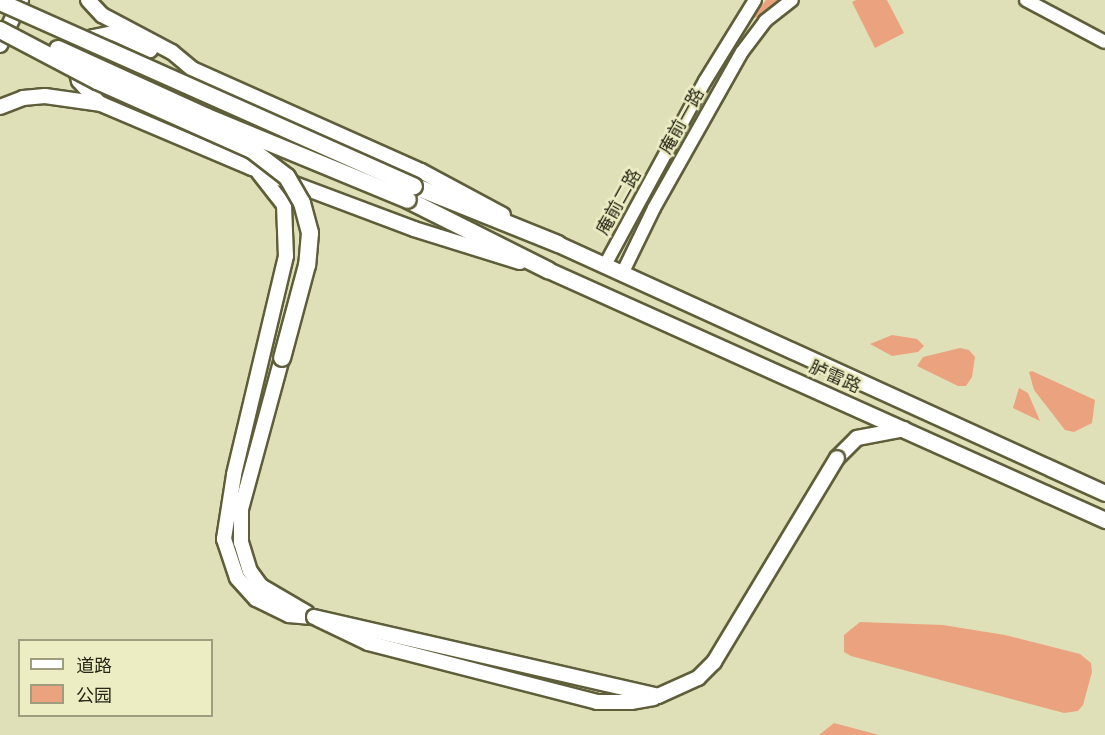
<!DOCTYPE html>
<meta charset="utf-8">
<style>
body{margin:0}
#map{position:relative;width:1105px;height:735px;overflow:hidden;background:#e0e0b8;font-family:Figtree,"Noto Sans SC",sans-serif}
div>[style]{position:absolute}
.green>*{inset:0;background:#eba37f}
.roads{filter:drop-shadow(2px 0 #5e5e3a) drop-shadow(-2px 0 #5e5e3a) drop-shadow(0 2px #5e5e3a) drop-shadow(0 -2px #5e5e3a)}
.tertiary>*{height:12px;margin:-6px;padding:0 6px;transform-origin:6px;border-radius:6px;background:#fff}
.secondary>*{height:14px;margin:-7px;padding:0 7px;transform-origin:7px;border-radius:7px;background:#fff}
.primary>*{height:15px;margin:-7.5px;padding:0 7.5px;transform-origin:7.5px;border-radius:7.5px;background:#fff}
.trunk>*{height:16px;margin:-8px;padding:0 8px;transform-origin:8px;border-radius:8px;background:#fff}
.bridges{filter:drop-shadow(2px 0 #5e5e3a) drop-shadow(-2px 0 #5e5e3a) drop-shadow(0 2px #5e5e3a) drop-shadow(0 -2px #5e5e3a)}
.secondary-bridge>*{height:14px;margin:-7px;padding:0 7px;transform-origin:7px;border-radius:7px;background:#fff}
.trunk-bridge>*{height:16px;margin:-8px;padding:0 8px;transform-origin:8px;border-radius:8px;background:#fff}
span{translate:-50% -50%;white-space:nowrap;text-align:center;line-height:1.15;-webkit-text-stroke:5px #ededc4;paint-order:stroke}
.street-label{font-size:18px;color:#272617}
.legend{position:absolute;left:18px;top:639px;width:195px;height:78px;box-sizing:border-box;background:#ededc4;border:2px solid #9e9d7f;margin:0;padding:8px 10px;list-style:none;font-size:18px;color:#272617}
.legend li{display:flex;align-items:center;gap:12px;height:30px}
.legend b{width:30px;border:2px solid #9e9d7f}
</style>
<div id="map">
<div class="green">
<i style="clip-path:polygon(766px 0,779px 0,764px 16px,753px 18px)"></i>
<i style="clip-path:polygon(856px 0,887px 0,904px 33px,875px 48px,852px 2px)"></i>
<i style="clip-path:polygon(892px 335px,917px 339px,924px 346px,918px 352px,892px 356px,870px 344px)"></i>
<i style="clip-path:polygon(960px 348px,969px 350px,975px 357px,972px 377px,966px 386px,958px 386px,917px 366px,923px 357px)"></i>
<i style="clip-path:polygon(1032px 371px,1095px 400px,1092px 423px,1074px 432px,1065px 430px,1034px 390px,1029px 372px)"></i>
<i style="clip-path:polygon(1019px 388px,1028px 393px,1040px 421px,1013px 408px)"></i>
<i style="clip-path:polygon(860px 622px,943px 625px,1005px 635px,1080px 654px,1091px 663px,1092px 672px,1083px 705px,1078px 711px,1064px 713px,851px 656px,844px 652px,844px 635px)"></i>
<i style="clip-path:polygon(834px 723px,879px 735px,819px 735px)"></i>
</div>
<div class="roads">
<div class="tertiary">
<i style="left:1026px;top:0;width:89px;rotate:28deg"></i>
<i style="left:605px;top:265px;width:209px;rotate:-61.5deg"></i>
<i style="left:705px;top:81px;width:95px;rotate:-58.3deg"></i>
<i style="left:622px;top:274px;width:73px;rotate:-64.1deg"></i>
<i style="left:654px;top:208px;width:179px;rotate:-60.6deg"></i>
<i style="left:742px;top:52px;width:39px;rotate:-53deg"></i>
<i style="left:765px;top:21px;width:34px;rotate:-38deg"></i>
</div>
<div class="secondary">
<i style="left:88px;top:0;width:21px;rotate:47deg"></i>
<i style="left:102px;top:15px;width:79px;rotate:27.9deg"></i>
<i style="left:172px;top:52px;width:26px;rotate:40deg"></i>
<i style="left:192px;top:69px;width:251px;rotate:24deg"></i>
<i style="left:421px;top:171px;width:93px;rotate:28.2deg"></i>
<i style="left:0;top:45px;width:50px;rotate:-65deg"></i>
<i style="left:99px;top:103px;width:30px;rotate:-132deg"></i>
<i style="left:79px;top:81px;width:8px;rotate:-104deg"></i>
<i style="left:77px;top:73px;width:26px;rotate:-74deg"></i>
<i style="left:84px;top:48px;width:14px;rotate:-51deg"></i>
<i style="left:93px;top:37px;width:20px;rotate:-11deg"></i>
<i style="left:113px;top:33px;width:41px;rotate:24.7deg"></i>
<i style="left:0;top:107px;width:25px;rotate:-21deg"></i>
<i style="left:23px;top:98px;width:22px;rotate:-5deg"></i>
<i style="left:45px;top:96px;width:57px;rotate:8.1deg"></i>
<i style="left:101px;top:104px;width:164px;rotate:23deg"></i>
<i style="left:252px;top:168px;width:173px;rotate:20.6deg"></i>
<i style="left:414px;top:229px;width:111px;rotate:17.3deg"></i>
<i style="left:259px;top:173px;width:41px;rotate:52deg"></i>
<i style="left:284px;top:205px;width:51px;rotate:87.8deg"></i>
<i style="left:286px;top:256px;width:225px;rotate:103.4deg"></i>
<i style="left:234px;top:475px;width:65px;rotate:98.9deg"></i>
<i style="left:224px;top:539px;width:41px;rotate:71.6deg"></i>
<i style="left:237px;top:578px;width:28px;rotate:48deg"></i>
<i style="left:256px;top:599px;width:37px;rotate:26deg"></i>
<i style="left:289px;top:615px;width:25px;rotate:5deg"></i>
<i style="left:282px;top:358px;width:156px;rotate:105.2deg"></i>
<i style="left:241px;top:509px;width:33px;rotate:90deg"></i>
<i style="left:241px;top:542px;width:30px;rotate:73deg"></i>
<i style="left:250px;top:571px;width:19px;rotate:54deg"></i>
<i style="left:261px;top:586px;width:53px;rotate:30.4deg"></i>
<i style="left:837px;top:458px;width:28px;rotate:-45deg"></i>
<i style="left:857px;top:438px;width:48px;rotate:-10.8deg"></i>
</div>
<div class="primary">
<i style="left:558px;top:244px;width:601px;rotate:24.48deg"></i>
<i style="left:548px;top:270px;width:611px;rotate:24.17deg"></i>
</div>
<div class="trunk">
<i style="left:414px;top:186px;width:155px;rotate:21.9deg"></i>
<i style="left:408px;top:200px;width:157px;rotate:26.6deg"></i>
</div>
</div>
<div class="bridges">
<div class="secondary-bridge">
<i style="left:314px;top:617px;width:353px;rotate:12.9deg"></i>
<i style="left:658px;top:696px;width:44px;rotate:-24.2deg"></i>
<i style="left:698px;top:678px;width:23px;rotate:-45deg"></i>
<i style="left:714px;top:662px;width:238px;rotate:-58.9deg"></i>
<i style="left:318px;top:619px;width:55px;rotate:25.6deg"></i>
<i style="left:368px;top:643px;width:236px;rotate:14.4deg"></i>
<i style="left:597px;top:702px;width:34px"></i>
<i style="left:631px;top:702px;width:23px;rotate:-10deg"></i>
</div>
<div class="trunk-bridge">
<i style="left:0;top:2px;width:453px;rotate:24deg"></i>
<i style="left:0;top:30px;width:110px;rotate:27.7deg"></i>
<i style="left:97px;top:81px;width:170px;rotate:24deg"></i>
<i style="left:252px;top:150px;width:44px;rotate:37.6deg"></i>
<i style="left:287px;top:177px;width:30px;rotate:60deg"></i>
<i style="left:302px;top:203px;width:31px;rotate:75deg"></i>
<i style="left:310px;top:233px;width:32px;rotate:95deg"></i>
<i style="left:307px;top:265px;width:96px;rotate:105deg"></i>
<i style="left:58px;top:49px;width:164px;rotate:24.5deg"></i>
<i style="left:207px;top:117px;width:217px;rotate:22.4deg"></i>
</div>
</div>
<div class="street-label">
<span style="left:682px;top:121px;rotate:-61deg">庵前一路</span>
<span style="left:619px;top:202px;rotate:-61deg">庵前二路</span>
<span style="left:835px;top:377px;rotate:24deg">胪雷路</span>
</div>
<ul class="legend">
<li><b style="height:8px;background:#fff"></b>道路</li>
<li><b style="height:16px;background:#eba37f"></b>公园</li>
</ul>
</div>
